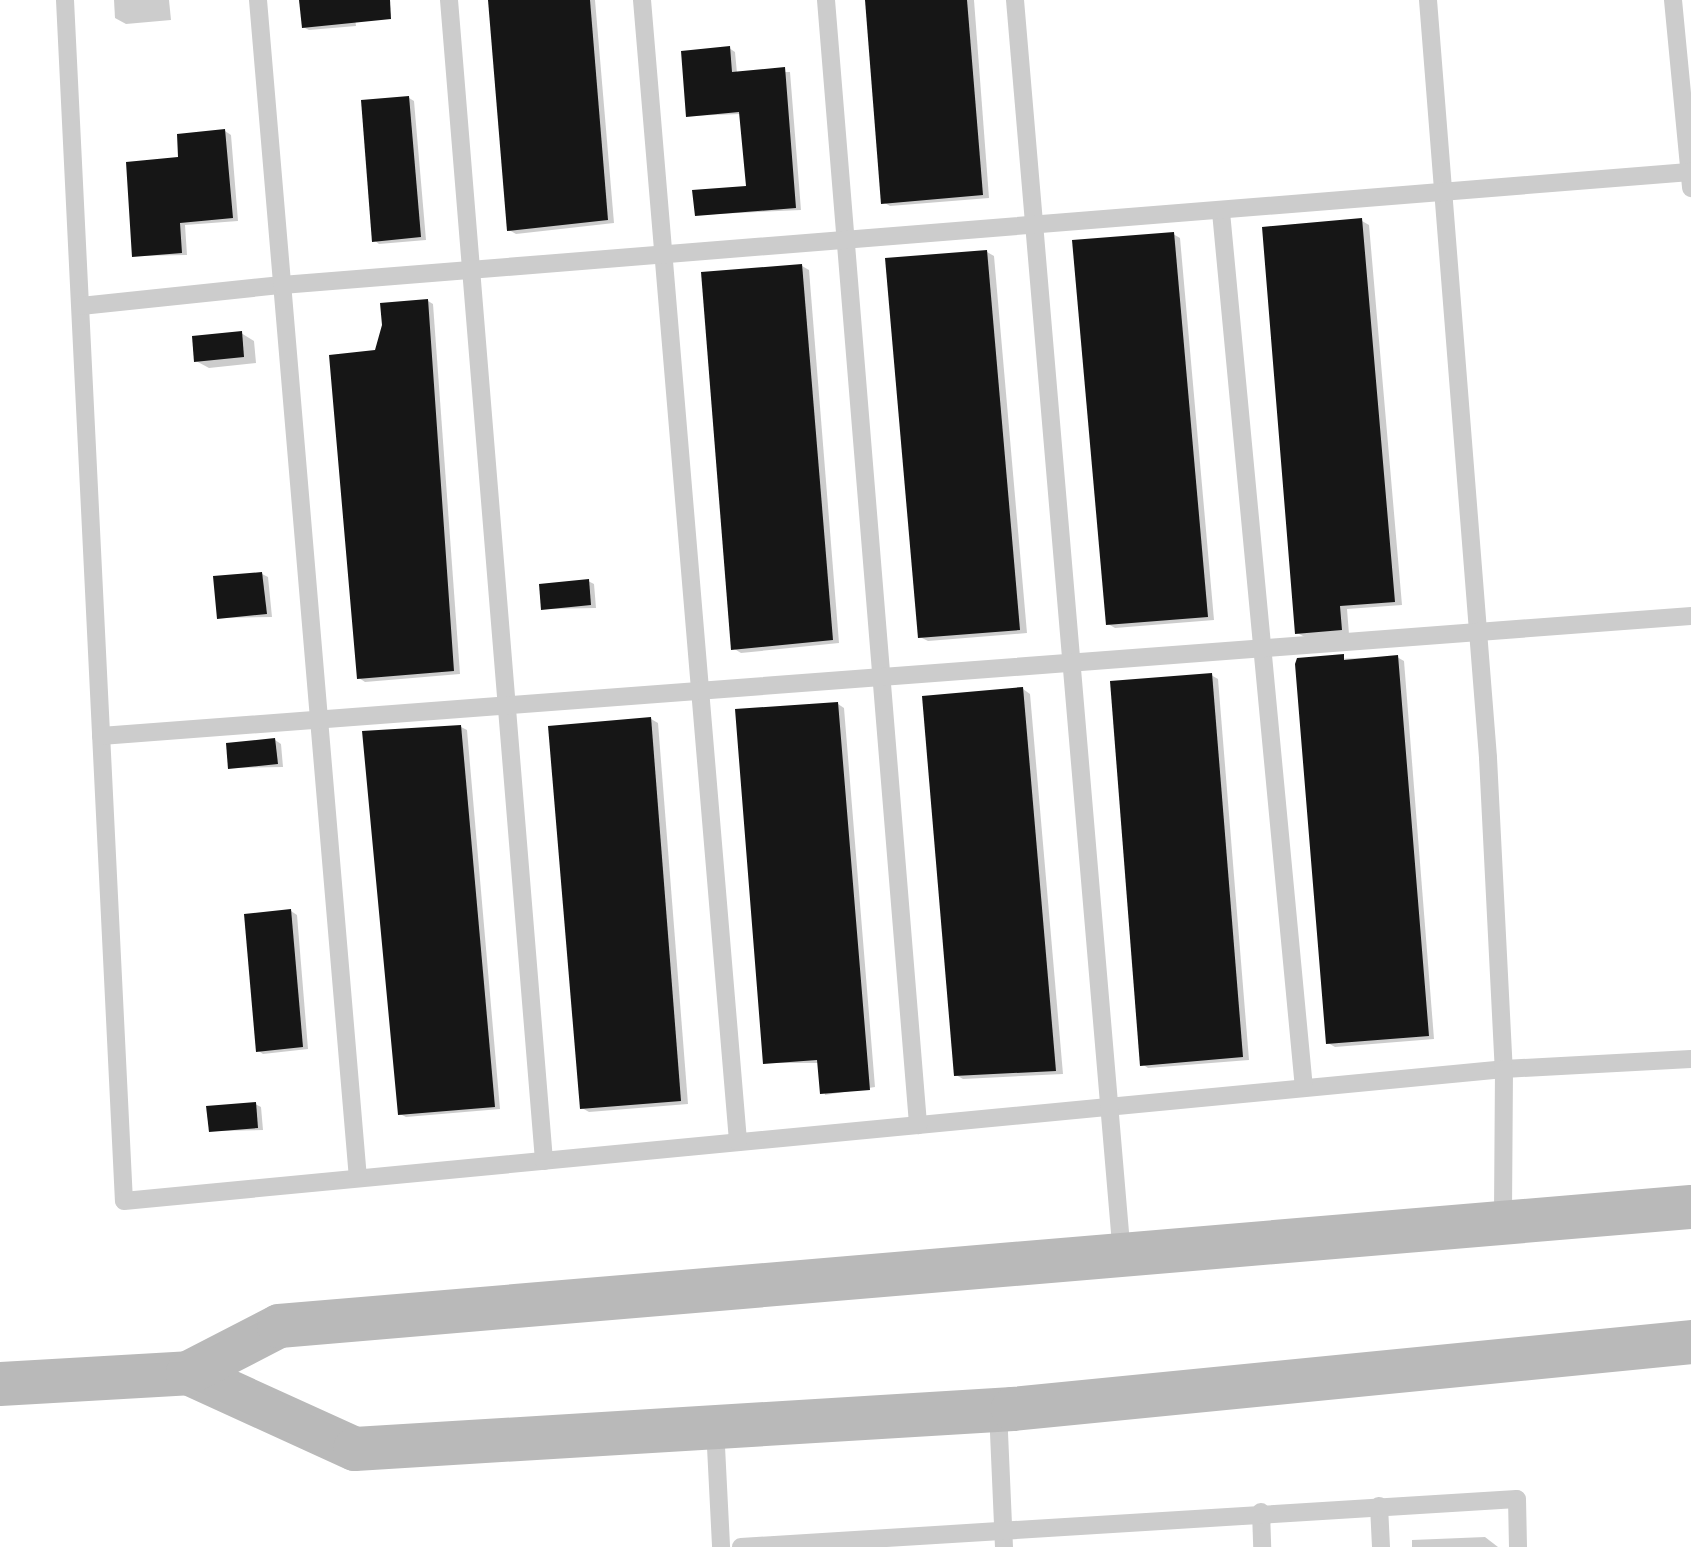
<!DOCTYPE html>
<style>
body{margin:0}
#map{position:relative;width:1691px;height:1547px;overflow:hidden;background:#fff;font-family:Overpass,sans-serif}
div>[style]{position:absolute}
.shadow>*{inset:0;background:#0003}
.building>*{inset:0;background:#161616}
.lane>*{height:18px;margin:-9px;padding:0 9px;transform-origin:9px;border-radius:9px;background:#ccc}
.secondary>*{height:44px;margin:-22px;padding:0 22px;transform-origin:22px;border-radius:22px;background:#b9b9b9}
span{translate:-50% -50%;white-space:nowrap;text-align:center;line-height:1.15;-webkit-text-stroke:8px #fff;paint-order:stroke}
</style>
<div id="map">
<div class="shadow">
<i style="clip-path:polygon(114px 0,169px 0,171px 20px,126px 24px,115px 18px)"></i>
<i style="clip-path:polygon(302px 0,353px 0,356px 26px,309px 30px,303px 27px)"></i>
<i style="clip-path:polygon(489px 0,595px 0,614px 223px,516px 234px,509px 230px)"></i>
<i style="clip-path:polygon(867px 0,974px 0,989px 198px,890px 206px,883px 202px)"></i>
<i style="clip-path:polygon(729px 48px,735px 52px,737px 73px,790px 72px,801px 210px,696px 215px,748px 188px,741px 114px,688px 116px)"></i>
<i style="clip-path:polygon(409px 98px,414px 101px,426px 240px,379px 244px,374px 240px)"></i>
<i style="clip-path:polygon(225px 131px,231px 135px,238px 221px,185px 225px,187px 255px,134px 256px,181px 158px)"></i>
<i style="clip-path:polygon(1362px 221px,1369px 225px,1402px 605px,1347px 609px,1349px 634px,1305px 637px,1297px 633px)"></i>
<i style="clip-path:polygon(1173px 234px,1180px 238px,1214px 620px,1115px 628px,1108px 624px)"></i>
<i style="clip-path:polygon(987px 252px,994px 256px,1027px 633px,928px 641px,920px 637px)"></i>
<i style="clip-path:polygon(802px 266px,809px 270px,839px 643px,741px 653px,733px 648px)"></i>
<i style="clip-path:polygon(428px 301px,433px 304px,460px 674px,365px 682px,359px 678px,377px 352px)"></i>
<i style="clip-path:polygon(241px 333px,254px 341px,256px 363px,209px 368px,196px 361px)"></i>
<i style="clip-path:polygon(262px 574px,268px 577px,272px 617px,219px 618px)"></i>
<i style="clip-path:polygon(588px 581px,594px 584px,596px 608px,543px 609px)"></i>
<i style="clip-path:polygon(1397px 657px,1404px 661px,1434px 1039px,1335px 1047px,1328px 1043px,1299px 660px)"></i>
<i style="clip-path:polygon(1211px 675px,1218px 679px,1249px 1060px,1148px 1068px,1142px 1064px)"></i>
<i style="clip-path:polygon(1023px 689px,1030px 694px,1063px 1074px,963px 1079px,956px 1075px)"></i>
<i style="clip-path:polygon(838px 704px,844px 708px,875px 1087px,825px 1095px,819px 1063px,765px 1063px)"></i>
<i style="clip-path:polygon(651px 719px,658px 723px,688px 1104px,589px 1112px,582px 1108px)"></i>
<i style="clip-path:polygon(461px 727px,467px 730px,500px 1109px,406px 1117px,400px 1114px)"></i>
<i style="clip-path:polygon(275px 740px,281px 744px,283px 767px,230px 768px)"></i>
<i style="clip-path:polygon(291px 911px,297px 915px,308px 1049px,263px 1054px,257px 1050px)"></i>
<i style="clip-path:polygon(255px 1104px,261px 1107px,263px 1130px,211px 1131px)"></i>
<i style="clip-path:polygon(1485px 1537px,1498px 1547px,1412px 1547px,1412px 1540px)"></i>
</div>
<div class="building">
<i style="clip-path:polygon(299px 0,390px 0,391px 19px,302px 28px)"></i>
<i style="clip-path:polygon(488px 0,590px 0,608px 220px,507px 231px)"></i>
<i style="clip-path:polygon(865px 0,967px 0,983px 195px,881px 204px)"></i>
<i style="clip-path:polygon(730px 46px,732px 72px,785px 67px,796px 208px,695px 216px,692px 190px,746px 186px,739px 112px,686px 117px,681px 51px)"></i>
<i style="clip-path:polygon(409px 96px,421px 237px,372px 242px,361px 100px)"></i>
<i style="clip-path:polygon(225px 129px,233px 218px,180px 223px,182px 253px,132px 257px,126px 162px,178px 157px,177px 134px)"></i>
<i style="clip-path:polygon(1362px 218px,1395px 602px,1340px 606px,1342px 630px,1295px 634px,1262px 227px)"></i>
<i style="clip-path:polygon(1174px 232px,1208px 617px,1106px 625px,1072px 240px)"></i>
<i style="clip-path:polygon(987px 250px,1020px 630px,918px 638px,885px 258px)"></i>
<i style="clip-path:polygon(802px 264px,833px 640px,731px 650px,701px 272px)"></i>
<i style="clip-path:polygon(428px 299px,454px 671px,357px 679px,329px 355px,375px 350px,382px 325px,380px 303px)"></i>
<i style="clip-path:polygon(242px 331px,244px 357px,194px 362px,192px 336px)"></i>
<i style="clip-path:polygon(262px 572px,267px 614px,217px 619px,213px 576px)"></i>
<i style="clip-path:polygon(589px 579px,591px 605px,541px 610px,539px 584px)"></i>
<i style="clip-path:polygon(1344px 654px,1344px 660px,1398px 655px,1429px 1036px,1326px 1044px,1295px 664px,1297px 658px)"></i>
<i style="clip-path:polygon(1212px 673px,1243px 1057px,1140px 1066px,1110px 681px)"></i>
<i style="clip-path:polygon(1023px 687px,1056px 1071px,954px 1076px,922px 696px)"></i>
<i style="clip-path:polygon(838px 702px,870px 1090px,820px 1094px,817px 1060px,763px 1064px,735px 709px)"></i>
<i style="clip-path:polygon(651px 717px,681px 1101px,580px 1109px,548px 726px)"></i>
<i style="clip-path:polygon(461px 725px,495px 1107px,398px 1115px,362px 731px)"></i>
<i style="clip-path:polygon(275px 738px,278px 764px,228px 769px,226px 743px)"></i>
<i style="clip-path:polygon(291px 909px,303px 1047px,256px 1052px,244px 914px)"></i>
<i style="clip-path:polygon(256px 1102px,258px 1128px,209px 1132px,206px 1106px)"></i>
</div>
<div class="lane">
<i style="left:65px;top:0;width:1202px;rotate:87.19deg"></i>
<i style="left:124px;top:1201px;width:1386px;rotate:-5.46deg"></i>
<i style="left:1504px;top:1069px;width:187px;rotate:-3.1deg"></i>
<i style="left:258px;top:0;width:1182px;rotate:85.15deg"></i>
<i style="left:449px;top:0;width:1165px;rotate:85.32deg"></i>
<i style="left:642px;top:0;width:1146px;rotate:85.19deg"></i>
<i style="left:826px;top:0;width:1129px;rotate:85.32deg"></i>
<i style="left:1015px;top:0;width:1260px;rotate:85.13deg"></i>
<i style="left:1428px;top:0;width:760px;rotate:85.47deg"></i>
<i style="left:1488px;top:758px;width:311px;rotate:87.1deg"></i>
<i style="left:1504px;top:1069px;width:153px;rotate:90.4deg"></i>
<i style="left:1673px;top:0;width:189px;rotate:84.5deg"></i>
<i style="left:1221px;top:212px;width:880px;rotate:84.59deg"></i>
<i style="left:81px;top:306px;width:202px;rotate:-6deg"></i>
<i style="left:282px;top:285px;width:1414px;rotate:-4.59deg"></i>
<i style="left:101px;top:736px;width:1595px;rotate:-4.32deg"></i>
<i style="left:998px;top:1410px;width:137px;rotate:87.5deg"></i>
<i style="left:715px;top:1427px;width:120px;rotate:87.1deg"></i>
<i style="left:1379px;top:1506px;width:41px;rotate:87.2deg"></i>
<i style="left:1261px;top:1512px;width:35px;rotate:88deg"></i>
<i style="left:741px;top:1547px;width:777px;rotate:-3.54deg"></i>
<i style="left:1517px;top:1499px;width:48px;rotate:88.8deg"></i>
</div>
<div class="secondary">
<i style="left:188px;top:1373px;width:183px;rotate:24.5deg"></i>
<i style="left:355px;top:1449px;width:659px;rotate:-3.48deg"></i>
<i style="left:1013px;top:1409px;width:681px;rotate:-5.64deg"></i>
<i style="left:0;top:1384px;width:188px;rotate:-3.3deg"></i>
<i style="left:188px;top:1373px;width:102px;rotate:-27.3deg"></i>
<i style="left:279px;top:1326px;width:1417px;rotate:-4.82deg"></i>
</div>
</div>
